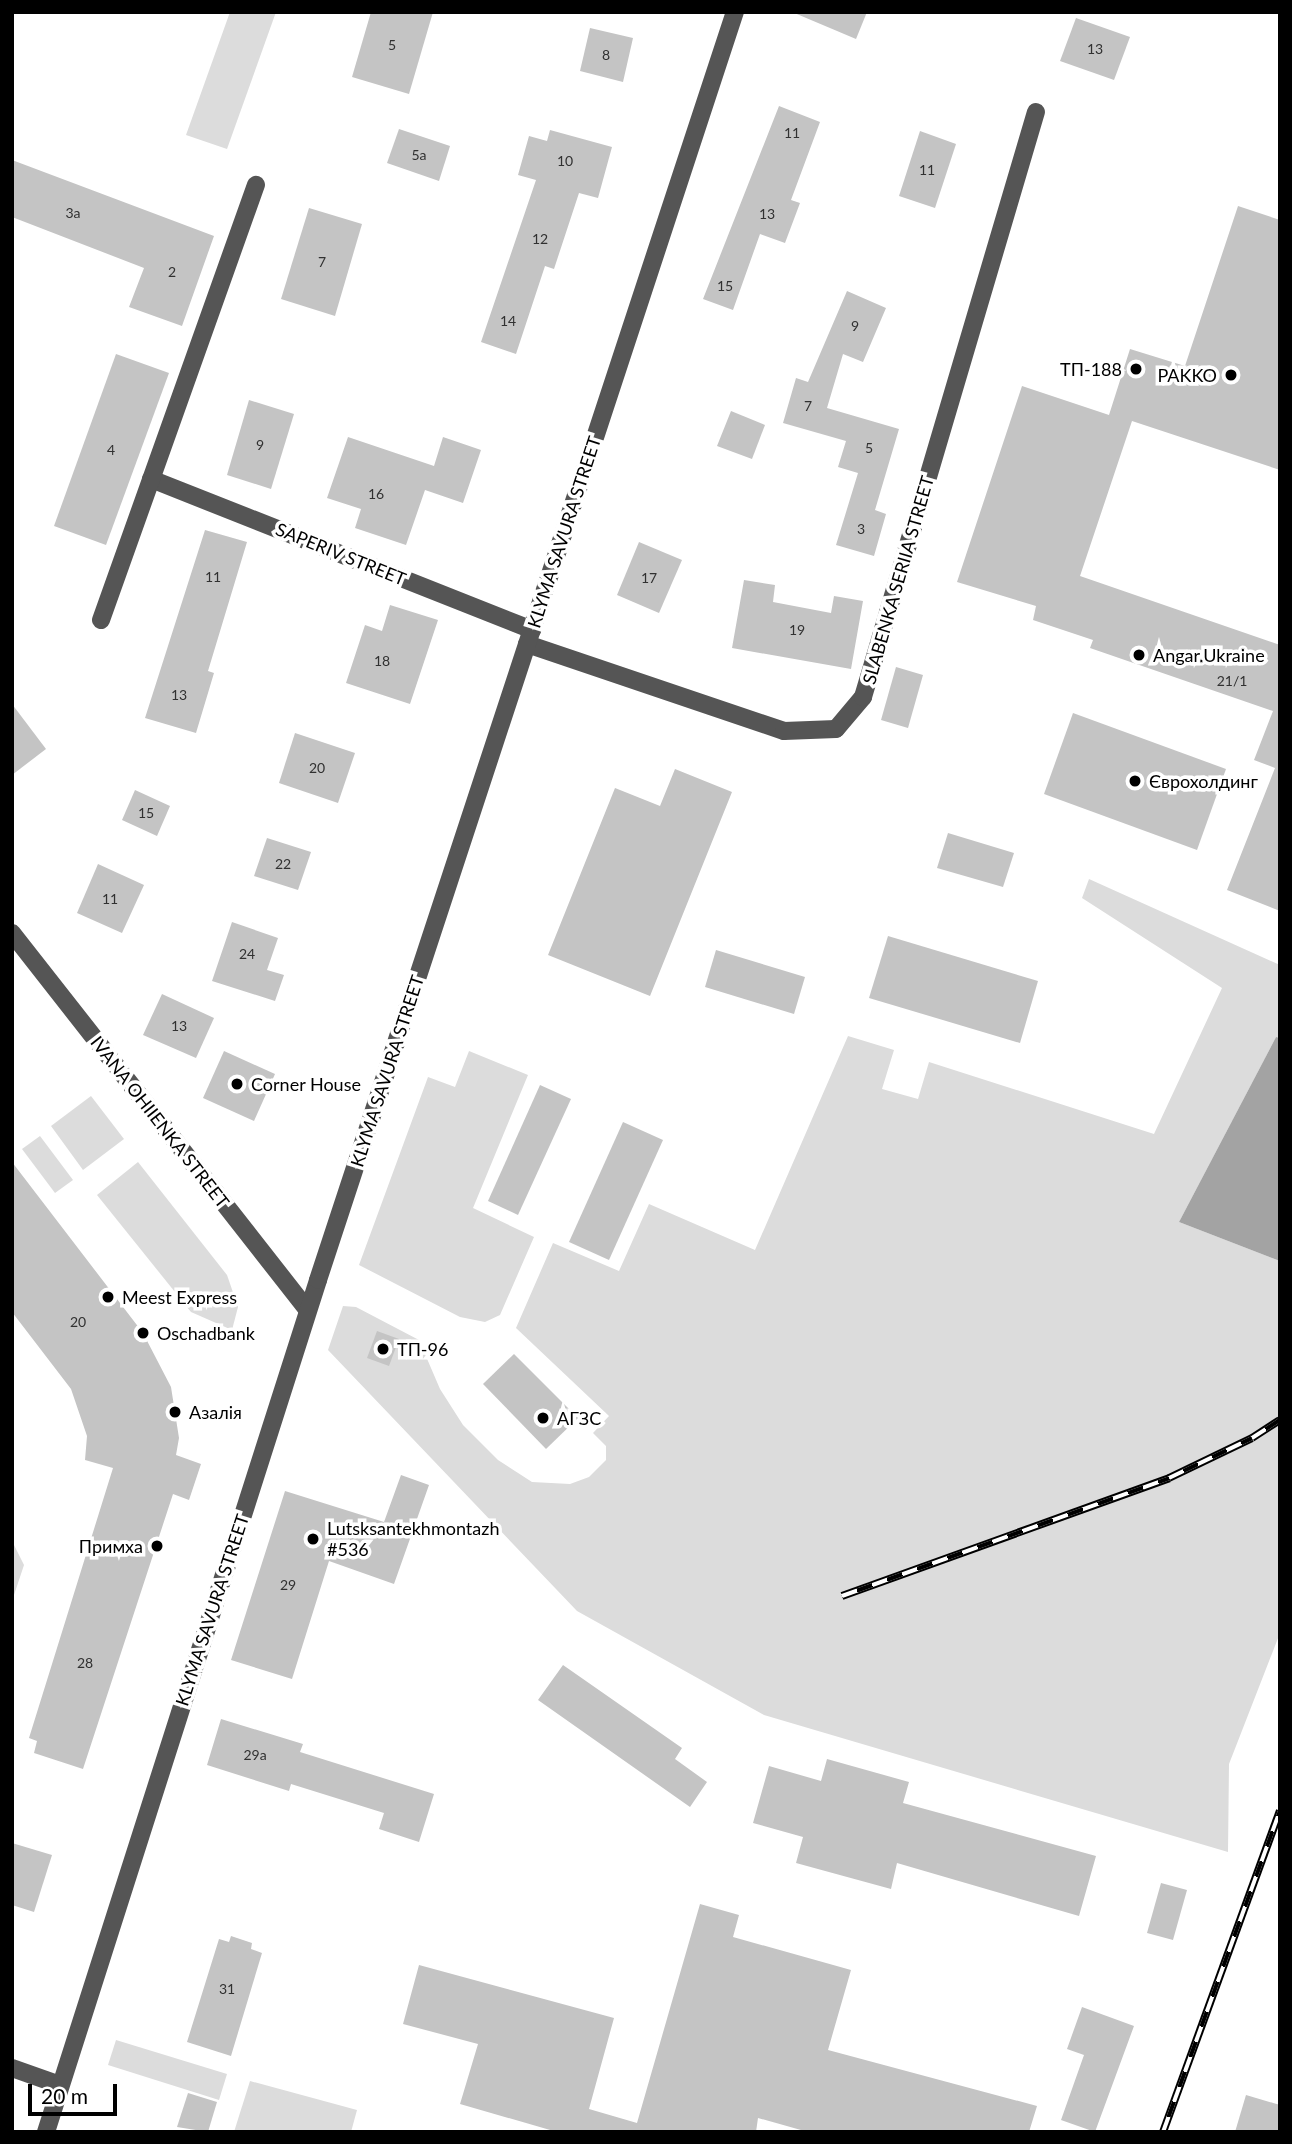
<!DOCTYPE html>
<meta charset="utf-8">
<style>
body{margin:0}
#map{position:relative;width:1292px;height:2144px;overflow:hidden;background:#fff;font-family:Lato,sans-serif}
div>[style]{position:absolute}
.green>*{inset:0;background:#dcdcdc}
.water>*{inset:0;background:#a3a3a3}
.building>*{inset:0;background:#c4c4c4}
.minor>*{height:18px;margin:-9px;padding:0 9px;transform-origin:9px;border-radius:9px;background:#555}
.rail>*{height:8px;margin-top:-4px;transform-origin:0;background:repeating-linear-gradient(90deg,#fff 0 16px,#000 0 32px);box-sizing:border-box;border-block:2px solid #000}
.dots>*{width:19px;height:19px;translate:-50% -50%;box-sizing:border-box;border:4px solid #fff;border-radius:50%}
span{translate:-50% -50%;white-space:nowrap;text-align:center;line-height:1.15;-webkit-text-stroke:7px #fff;paint-order:stroke}
.number-label{font-size:14px;color:#313131}
.number-label span{-webkit-text-stroke-width:0}
.poi-label{font-size:18px;color:#000}
.right{translate:-100% -50%;text-align:right}
.left{translate:0 -50%;text-align:left}
.street-label{font-size:18px;color:#000}
.frame{position:absolute;inset:0;border:14px solid #000;pointer-events:none}
.scale{position:absolute;left:28px;top:2084px;width:89px;height:32px;box-sizing:border-box;border:4px solid #000;border-top:0;padding-left:9px;font-size:21px;line-height:24px;white-space:nowrap;color:#000;-webkit-text-stroke:5px #fff;paint-order:stroke}
</style>
<div id="map">
<div class="green">
<i style="clip-path:polygon(230px 12px,276px 12px,227px 149px,186px 135px)"></i>
<i style="clip-path:polygon(1089px 879px,1280px 965px,1280px 1038px,1276px 1037px,1179px 1222px,1280px 1261px,1280px 1633px,1229px 1764px,1228px 1852px,764px 1715px,577px 1611px,328px 1350px,343px 1306px,356px 1307px,419px 1340px,440px 1389px,463px 1425px,498px 1460px,532px 1482px,570px 1484px,589px 1477px,606px 1460px,606px 1446px,593px 1433px,609px 1416px,516px 1328px,553px 1243px,619px 1271px,649px 1204px,755px 1250px,848px 1036px,894px 1050px,882px 1089px,918px 1099px,929px 1062px,1154px 1134px,1222px 988px,1082px 898px)"></i>
<i style="clip-path:polygon(469px 1051px,528px 1075px,473px 1208px,534px 1237px,500px 1315px,485px 1322px,460px 1317px,359px 1265px,428px 1077px,455px 1087px)"></i>
<i style="clip-path:polygon(91px 1096px,124px 1139px,83px 1170px,51px 1126px)"></i>
<i style="clip-path:polygon(40px 1136px,73px 1180px,55px 1193px,22px 1149px)"></i>
<i style="clip-path:polygon(138px 1162px,227px 1275px,238px 1307px,232px 1330px,191px 1312px,97px 1195px)"></i>
<i style="clip-path:polygon(12px 1541px,24px 1565px,12px 1601px)"></i>
<i style="clip-path:polygon(116px 2040px,227px 2074px,219px 2100px,108px 2065px)"></i>
<i style="clip-path:polygon(250px 2081px,357px 2110px,351px 2132px,234px 2132px)"></i>
</div>
<div class="water">
<i style="clip-path:polygon(1276px 1037px,1280px 1038px,1280px 1261px,1179px 1222px)"></i>
</div>
<div class="building">
<i style="clip-path:polygon(371px 12px,433px 12px,409px 94px,352px 77px)"></i>
<i style="clip-path:polygon(792px 12px,867px 12px,856px 39px)"></i>
<i style="clip-path:polygon(1076px 18px,1130px 37px,1114px 80px,1060px 61px)"></i>
<i style="clip-path:polygon(590px 28px,633px 38px,623px 82px,580px 71px)"></i>
<i style="clip-path:polygon(779px 106px,820px 122px,791px 200px,800px 203px,785px 243px,760px 234px,733px 310px,703px 299px)"></i>
<i style="clip-path:polygon(399px 129px,450px 146px,439px 181px,387px 163px)"></i>
<i style="clip-path:polygon(550px 130px,612px 147px,598px 198px,579px 193px,554px 269px,545px 266px,516px 354px,481px 342px,536px 180px,518px 175px,529px 136px,547px 141px)"></i>
<i style="clip-path:polygon(920px 131px,956px 144px,935px 208px,899px 196px)"></i>
<i style="clip-path:polygon(12px 160px,214px 236px,182px 326px,129px 307px,144px 268px,12px 217px)"></i>
<i style="clip-path:polygon(1238px 206px,1280px 220px,1280px 470px,1132px 421px,1080px 576px,1280px 645px,1280px 911px,1227px 890px,1275px 768px,1254px 760px,1273px 711px,1090px 648px,1093px 640px,1033px 620px,1036px 606px,957px 582px,1022px 386px,1109px 415px,1130px 349px,1185px 366px)"></i>
<i style="clip-path:polygon(309px 208px,362px 224px,335px 316px,281px 299px)"></i>
<i style="clip-path:polygon(847px 291px,886px 308px,863px 362px,843px 354px,827px 408px,899px 429px,875px 510px,886px 514px,874px 556px,836px 545px,858px 473px,838px 467px,846px 441px,783px 423px,796px 378px,808px 382px)"></i>
<i style="clip-path:polygon(116px 354px,169px 373px,106px 545px,54px 526px)"></i>
<i style="clip-path:polygon(249px 400px,294px 414px,271px 489px,227px 475px)"></i>
<i style="clip-path:polygon(731px 411px,765px 425px,752px 459px,717px 446px)"></i>
<i style="clip-path:polygon(348px 437px,434px 466px,443px 437px,481px 450px,463px 503px,425px 490px,406px 545px,355px 528px,361px 509px,327px 498px)"></i>
<i style="clip-path:polygon(205px 530px,247px 542px,208px 671px,214px 673px,196px 733px,145px 718px)"></i>
<i style="clip-path:polygon(639px 542px,682px 560px,659px 613px,617px 595px)"></i>
<i style="clip-path:polygon(744px 580px,775px 585px,773px 602px,831px 613px,834px 596px,863px 601px,851px 669px,732px 648px)"></i>
<i style="clip-path:polygon(390px 605px,438px 620px,410px 704px,346px 683px,365px 625px,382px 631px)"></i>
<i style="clip-path:polygon(896px 667px,923px 675px,908px 728px,881px 720px)"></i>
<i style="clip-path:polygon(12px 704px,46px 749px,12px 775px)"></i>
<i style="clip-path:polygon(1073px 713px,1226px 769px,1197px 850px,1044px 794px)"></i>
<i style="clip-path:polygon(295px 733px,355px 753px,338px 803px,279px 783px)"></i>
<i style="clip-path:polygon(675px 769px,732px 792px,650px 996px,548px 955px,615px 788px,660px 806px)"></i>
<i style="clip-path:polygon(135px 790px,170px 806px,157px 836px,122px 820px)"></i>
<i style="clip-path:polygon(948px 833px,1014px 853px,1003px 887px,937px 868px)"></i>
<i style="clip-path:polygon(267px 838px,311px 852px,298px 890px,254px 876px)"></i>
<i style="clip-path:polygon(98px 864px,144px 885px,122px 933px,77px 913px)"></i>
<i style="clip-path:polygon(232px 922px,278px 938px,267px 970px,284px 975px,275px 1001px,212px 981px)"></i>
<i style="clip-path:polygon(888px 936px,1038px 981px,1020px 1043px,869px 998px)"></i>
<i style="clip-path:polygon(716px 950px,805px 977px,794px 1014px,705px 987px)"></i>
<i style="clip-path:polygon(162px 994px,214px 1018px,196px 1058px,143px 1035px)"></i>
<i style="clip-path:polygon(224px 1051px,275px 1074px,254px 1121px,203px 1098px)"></i>
<i style="clip-path:polygon(540px 1085px,571px 1099px,518px 1215px,488px 1201px)"></i>
<i style="clip-path:polygon(623px 1122px,663px 1140px,609px 1260px,569px 1242px)"></i>
<i style="clip-path:polygon(12px 1162px,143px 1333px,171px 1387px,179px 1438px,176px 1455px,201px 1464px,189px 1500px,173px 1494px,83px 1769px,34px 1753px,37px 1741px,29px 1738px,113px 1468px,85px 1460px,87px 1436px,71px 1389px,12px 1312px)"></i>
<i style="clip-path:polygon(377px 1331px,399px 1339px,389px 1366px,367px 1358px)"></i>
<i style="clip-path:polygon(514px 1354px,578px 1418px,546px 1449px,483px 1384px)"></i>
<i style="clip-path:polygon(401px 1475px,429px 1485px,394px 1584px,329px 1561px,292px 1679px,231px 1660px,285px 1491px,384px 1522px)"></i>
<i style="clip-path:polygon(563px 1665px,682px 1748px,675px 1759px,707px 1782px,690px 1807px,538px 1700px)"></i>
<i style="clip-path:polygon(221px 1719px,303px 1744px,300px 1752px,434px 1794px,419px 1842px,379px 1829px,384px 1813px,291px 1784px,289px 1791px,207px 1765px)"></i>
<i style="clip-path:polygon(827px 1759px,909px 1782px,903px 1803px,1096px 1856px,1079px 1916px,897px 1863px,891px 1889px,796px 1863px,803px 1837px,753px 1823px,769px 1766px,821px 1781px)"></i>
<i style="clip-path:polygon(12px 1843px,52px 1855px,34px 1912px,12px 1905px)"></i>
<i style="clip-path:polygon(1161px 1883px,1187px 1890px,1173px 1940px,1147px 1933px)"></i>
<i style="clip-path:polygon(700px 1904px,739px 1915px,733px 1937px,851px 1970px,828px 2050px,1037px 2106px,1029px 2132px,808px 2132px,758px 2118px,756px 2132px,557px 2132px,460px 2104px,478px 2044px,403px 2024px,419px 1965px,614px 2018px,589px 2109px,637px 2123px)"></i>
<i style="clip-path:polygon(231px 1936px,252px 1943px,251px 1949px,262px 1953px,231px 2056px,187px 2042px,219px 1939px,229px 1942px)"></i>
<i style="clip-path:polygon(1082px 2007px,1134px 2026px,1095px 2132px,1061px 2120px,1084px 2055px,1067px 2049px)"></i>
<i style="clip-path:polygon(188px 2093px,217px 2102px,208px 2132px,177px 2127px)"></i>
<i style="clip-path:polygon(1246px 2095px,1280px 2105px,1280px 2132px,1235px 2132px)"></i>
</div>
<div class="minor">
<i style="left:151px;top:479px;width:410px;rotate:21.6deg"></i>
<i style="left:101px;top:620px;width:462px;rotate:-70.4deg"></i>
<i style="left:527px;top:644px;width:271px;rotate:18.7deg"></i>
<i style="left:784px;top:731px;width:52px;rotate:-2.2deg"></i>
<i style="left:836px;top:729px;width:42px;rotate:-49.8deg"></i>
<i style="left:863px;top:697px;width:610px;rotate:-73.53deg"></i>
<i style="left:12px;top:933px;width:479px;rotate:51.9deg"></i>
<i style="left:12px;top:2068px;width:51px;rotate:19.5deg"></i>
<i style="left:46px;top:2132px;width:894px;rotate:-72.29deg"></i>
<i style="left:318px;top:1280px;width:1335px;rotate:-71.8deg"></i>
</div>
<div class="rail">
<i style="left:842px;top:1596px;width:348px;rotate:-19.8deg"></i>
<i style="left:1169px;top:1478px;width:92px;rotate:-25.7deg"></i>
<i style="left:1252px;top:1438px;width:33px;rotate:-33deg"></i>
<i style="left:1163px;top:2132px;width:342px;rotate:-70deg"></i>
</div>
<div class="dots">
<i style="left:1136px;top:369px;background:#000"></i>
<i style="left:1231px;top:375px;background:#000"></i>
<i style="left:1139px;top:655px;background:#000"></i>
<i style="left:1135px;top:781px;background:#000"></i>
<i style="left:237px;top:1084px;background:#000"></i>
<i style="left:108px;top:1297px;background:#000"></i>
<i style="left:143px;top:1333px;background:#000"></i>
<i style="left:383px;top:1349px;background:#000"></i>
<i style="left:175px;top:1412px;background:#000"></i>
<i style="left:543px;top:1418px;background:#000"></i>
<i style="left:313px;top:1539px;background:#000"></i>
<i style="left:157px;top:1546px;background:#000"></i>
</div>
<div class="number-label">
<span style="left:392px;top:45px">5</span>
<span style="left:1095px;top:49px">13</span>
<span style="left:606px;top:55px">8</span>
<span style="left:792px;top:133px">11</span>
<span style="left:419px;top:155px">5а</span>
<span style="left:565px;top:161px">10</span>
<span style="left:927px;top:170px">11</span>
<span style="left:73px;top:213px">3а</span>
<span style="left:767px;top:214px">13</span>
<span style="left:540px;top:239px">12</span>
<span style="left:322px;top:262px">7</span>
<span style="left:172px;top:272px">2</span>
<span style="left:725px;top:286px">15</span>
<span style="left:508px;top:321px">14</span>
<span style="left:855px;top:326px">9</span>
<span style="left:808px;top:406px">7</span>
<span style="left:260px;top:445px">9</span>
<span style="left:869px;top:448px">5</span>
<span style="left:111px;top:450px">4</span>
<span style="left:376px;top:494px">16</span>
<span style="left:861px;top:529px">3</span>
<span style="left:213px;top:577px">11</span>
<span style="left:649px;top:578px">17</span>
<span style="left:797px;top:630px">19</span>
<span style="left:382px;top:661px">18</span>
<span style="left:1232px;top:681px">21/1</span>
<span style="left:179px;top:695px">13</span>
<span style="left:317px;top:768px">20</span>
<span style="left:146px;top:813px">15</span>
<span style="left:283px;top:864px">22</span>
<span style="left:110px;top:899px">11</span>
<span style="left:247px;top:954px">24</span>
<span style="left:179px;top:1026px">13</span>
<span style="left:78px;top:1322px">20</span>
<span style="left:288px;top:1585px">29</span>
<span style="left:85px;top:1663px">28</span>
<span style="left:255px;top:1755px">29а</span>
<span style="left:227px;top:1989px">31</span>
</div>
<div class="poi-label">
<span class="right" style="left:1122px;top:369px">ТП-188</span>
<span class="right" style="left:1217px;top:375px">PAKKO</span>
<span class="left" style="left:1153px;top:655px">Angar.Ukraine</span>
<span class="left" style="left:1149px;top:781px">Єврохолдинг</span>
<span class="left" style="left:251px;top:1084px">Corner House</span>
<span class="left" style="left:122px;top:1297px">Meest Express</span>
<span class="left" style="left:157px;top:1333px">Oschadbank</span>
<span class="left" style="left:397px;top:1349px">ТП-96</span>
<span class="left" style="left:189px;top:1412px">Азалія</span>
<span class="left" style="left:557px;top:1418px">АГЗС</span>
<span class="left" style="left:327px;top:1539px">Lutsksantekhmontazh<br>#536</span>
<span class="right" style="left:143px;top:1546px">Примха</span>
</div>
<div class="street-label">
<span style="left:564px;top:532px;rotate:-72deg">KLYMA SAVURA STREET</span>
<span style="left:341px;top:554px;rotate:22deg">SAPERIV STREET</span>
<span style="left:898px;top:580px;rotate:-74deg">SLABENKA SERIIA STREET</span>
<span style="left:387px;top:1071px;rotate:-72deg">KLYMA SAVURA STREET</span>
<span style="left:160px;top:1122px;rotate:52deg">IVANA OHIIENKA STREET</span>
<span style="left:212px;top:1610px;rotate:-72deg">KLYMA SAVURA STREET</span>
</div>
<div class="frame"></div>
<div class="scale">20 m</div>
</div>
